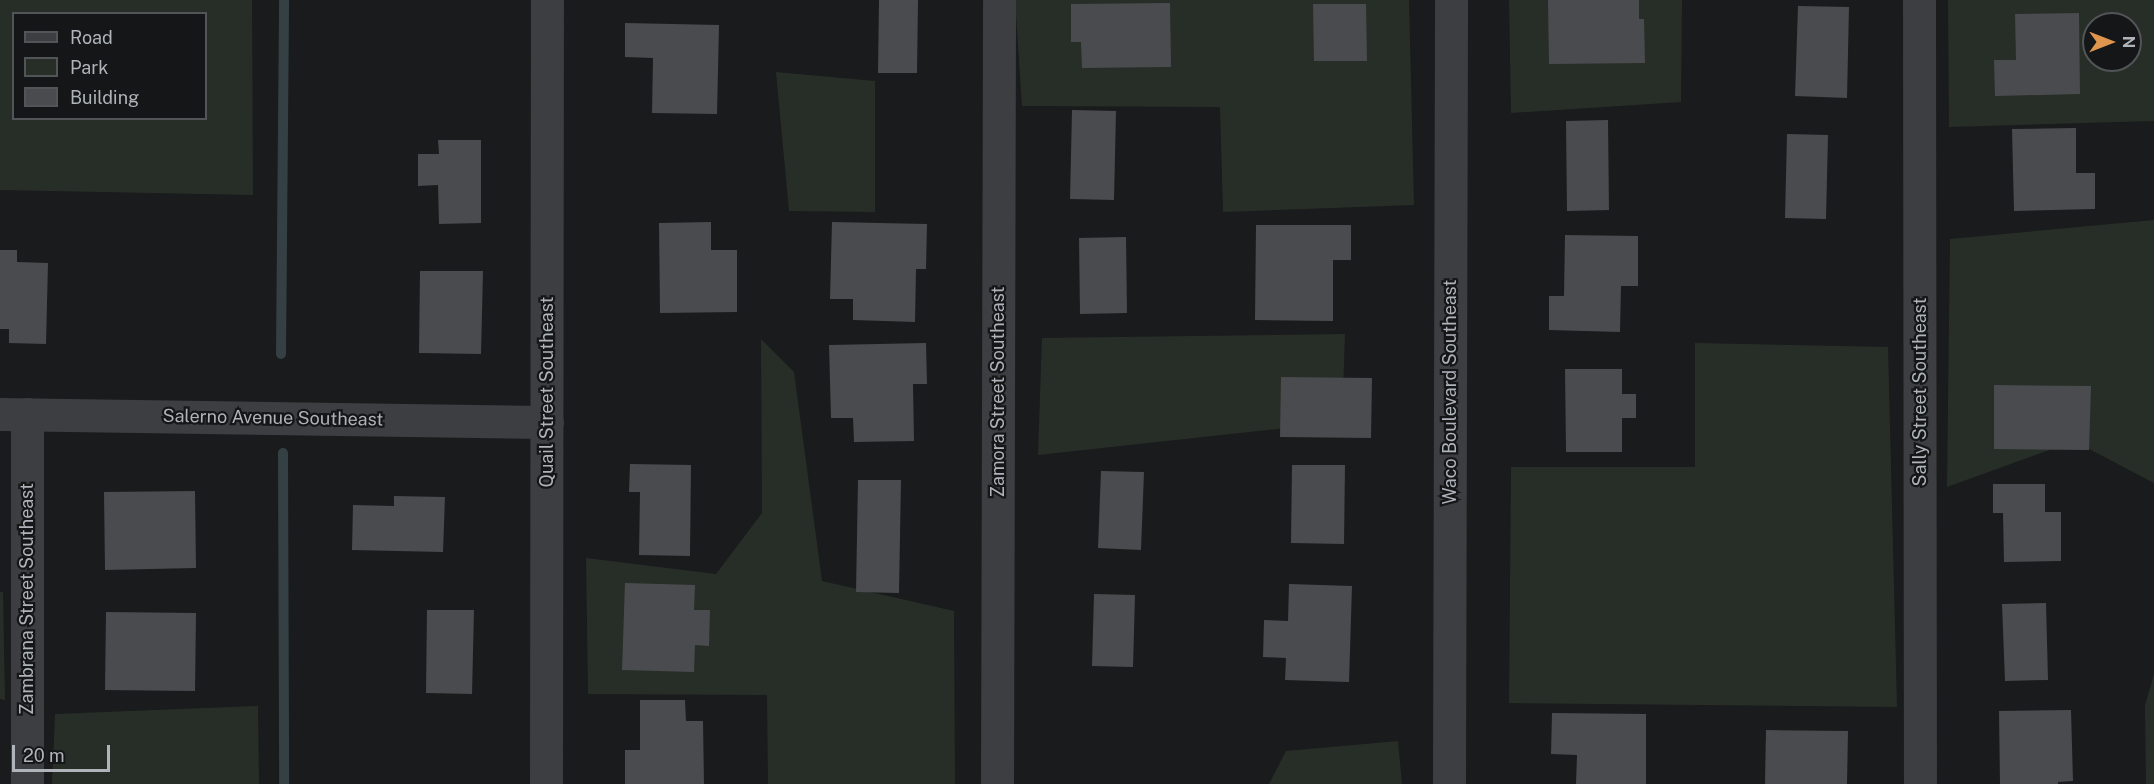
<!DOCTYPE html>
<style>
body{margin:0}
#map{position:relative;width:2154px;height:784px;overflow:hidden;background:#1a1b1c;font-family:"Public Sans",sans-serif}
div>[style]{position:absolute}
.green>*{inset:0;background:#272e27}
.stream>*{height:10px;margin:-5px;padding:0 5px;transform-origin:5px;border-radius:5px;background:#354044}
.building>*{inset:0;background:#4a4b4e}
.minor>*{height:33px;margin:-16.5px;padding:0 16.5px;transform-origin:16.5px;border-radius:16.5px;background:#3c3e41}
.tertiary>*{height:33px;margin:-16.5px;padding:0 16.5px;transform-origin:16.5px;border-radius:16.5px;background:#3c3e41}
span{translate:-50% -50%;white-space:nowrap;text-align:center;line-height:1.15;-webkit-text-stroke:4.5px #151617;paint-order:stroke}
.street-label{font-size:18px;color:#aeb4ba}
.legend{position:absolute;left:12px;top:12px;width:195px;height:108px;box-sizing:border-box;background:#151617;border:2px solid #525558;margin:0;padding:8px 10px;list-style:none;font-size:18px;color:#aeb4ba}
.legend li{display:flex;align-items:center;gap:12px;height:30px}
.legend b{width:30px;border:2px solid #525558}
.north{position:absolute;left:2082px;top:12px;width:60px;height:60px;box-sizing:border-box;background:#151617;border:2px solid #525558;border-radius:50%;rotate:90deg;font-size:16px;font-weight:700;line-height:24px;text-align:center;color:#aeb4ba}
.north::after{content:'';display:block;margin:auto;width:21px;height:27px;background:#e0954f;clip-path:polygon(50% 0,100% 100%,50% 72%,0 100%)}
.scale{position:absolute;left:12px;top:745px;width:98px;height:27px;box-sizing:border-box;border:3px solid #aeb4ba;border-top:0;padding-left:8px;font-size:18px;line-height:21px;white-space:nowrap;color:#aeb4ba;-webkit-text-stroke:4px #151617;paint-order:stroke}
</style>
<div id="map">
<div class="green">
<i style="clip-path:polygon(evenodd,0 0,252px 0,253px 195px,0 190px,0 0,14px 14px,206px 14px,206px 118px,14px 118px,14px 14px)"></i>
<i style="clip-path:polygon(1015px 0,1409px 0,1414px 205px,1223px 212px,1220px 107px,1022px 106px)"></i>
<i style="clip-path:polygon(1509px 0,1682px 0,1681px 102px,1511px 113px)"></i>
<i style="clip-path:polygon(evenodd,1948px 0,2154px 0,2154px 121px,1949px 127px,1948px 0,2094px 24px,2130px 24px,2130px 60px,2094px 60px,2094px 24px)"></i>
<i style="clip-path:polygon(776px 72px,875px 81px,875px 212px,789px 211px)"></i>
<i style="clip-path:polygon(2154px 220px,2154px 483px,2074px 441px,1947px 487px,1950px 239px)"></i>
<i style="clip-path:polygon(1345px 334px,1342px 422px,1038px 455px,1042px 338px)"></i>
<i style="clip-path:polygon(761px 339px,794px 372px,822px 581px,954px 611px,955px 784px,768px 784px,767px 695px,588px 694px,586px 558px,716px 574px,762px 513px)"></i>
<i style="clip-path:polygon(1695px 343px,1888px 347px,1897px 707px,1509px 703px,1511px 467px,1695px 467px)"></i>
<i style="clip-path:polygon(0 592px,3px 592px,5px 700px,0 699px)"></i>
<i style="clip-path:polygon(2154px 674px,2154px 784px,2146px 784px,2145px 705px)"></i>
<i style="clip-path:polygon(258px 706px,259px 784px,52px 784px,55px 714px)"></i>
<i style="clip-path:polygon(1398px 741px,1402px 784px,1269px 784px,1286px 751px)"></i>
</div>
<div class="stream">
<i style="left:281px;top:354px;width:354px;rotate:-89.5deg"></i>
<i style="left:283px;top:453px;width:331px;rotate:89.8deg"></i>
</div>
<div class="building">
<i style="clip-path:polygon(879px 0,918px 0,917px 73px,878px 73px)"></i>
<i style="clip-path:polygon(1548px 0,1639px 0,1639px 19px,1644px 19px,1645px 63px,1549px 64px)"></i>
<i style="clip-path:polygon(1170px 3px,1171px 67px,1082px 68px,1081px 42px,1071px 42px,1071px 4px)"></i>
<i style="clip-path:polygon(1313px 4px,1366px 4px,1367px 61px,1314px 61px)"></i>
<i style="clip-path:polygon(1798px 6px,1849px 7px,1847px 98px,1795px 96px)"></i>
<i style="clip-path:polygon(2079px 13px,2080px 94px,1995px 96px,1994px 60px,2016px 60px,2015px 14px)"></i>
<i style="clip-path:polygon(625px 23px,719px 25px,717px 114px,652px 113px,653px 58px,625px 57px)"></i>
<i style="clip-path:polygon(1072px 110px,1116px 111px,1114px 200px,1070px 199px)"></i>
<i style="clip-path:polygon(1608px 120px,1609px 210px,1567px 211px,1566px 121px)"></i>
<i style="clip-path:polygon(2076px 128px,2076px 173px,2095px 173px,2095px 209px,2014px 211px,2012px 129px)"></i>
<i style="clip-path:polygon(1787px 134px,1828px 135px,1826px 219px,1785px 218px)"></i>
<i style="clip-path:polygon(438px 140px,481px 140px,481px 223px,439px 224px,438px 185px,418px 186px,418px 154px,439px 154px)"></i>
<i style="clip-path:polygon(711px 222px,711px 250px,737px 250px,737px 312px,660px 313px,659px 223px)"></i>
<i style="clip-path:polygon(832px 222px,927px 224px,926px 269px,916px 269px,915px 322px,853px 320px,853px 299px,830px 299px)"></i>
<i style="clip-path:polygon(1256px 225px,1351px 225px,1351px 260px,1333px 260px,1333px 321px,1255px 320px)"></i>
<i style="clip-path:polygon(1565px 235px,1638px 236px,1638px 286px,1621px 286px,1620px 332px,1549px 330px,1549px 296px,1564px 296px)"></i>
<i style="clip-path:polygon(1126px 237px,1127px 313px,1080px 314px,1079px 238px)"></i>
<i style="clip-path:polygon(0 250px,17px 250px,17px 262px,48px 263px,46px 344px,9px 343px,9px 329px,0 329px)"></i>
<i style="clip-path:polygon(420px 271px,483px 271px,481px 354px,419px 353px)"></i>
<i style="clip-path:polygon(926px 343px,927px 384px,913px 384px,914px 441px,854px 442px,853px 418px,831px 418px,829px 345px)"></i>
<i style="clip-path:polygon(1565px 369px,1622px 369px,1622px 394px,1636px 394px,1636px 418px,1622px 418px,1622px 452px,1566px 452px)"></i>
<i style="clip-path:polygon(1281px 377px,1372px 378px,1371px 438px,1280px 437px)"></i>
<i style="clip-path:polygon(1994px 385px,2091px 386px,2089px 450px,1994px 449px)"></i>
<i style="clip-path:polygon(630px 464px,691px 465px,690px 556px,639px 555px,640px 492px,629px 492px)"></i>
<i style="clip-path:polygon(1292px 465px,1345px 465px,1344px 544px,1291px 543px)"></i>
<i style="clip-path:polygon(1101px 471px,1144px 472px,1141px 550px,1098px 548px)"></i>
<i style="clip-path:polygon(858px 480px,901px 480px,899px 593px,856px 592px)"></i>
<i style="clip-path:polygon(1993px 484px,2045px 484px,2045px 512px,2061px 512px,2061px 561px,2004px 562px,2003px 513px,1993px 513px)"></i>
<i style="clip-path:polygon(195px 491px,196px 568px,105px 570px,104px 492px)"></i>
<i style="clip-path:polygon(394px 496px,445px 497px,443px 552px,352px 550px,353px 505px,394px 506px)"></i>
<i style="clip-path:polygon(625px 583px,695px 585px,694px 610px,710px 610px,709px 646px,695px 645px,694px 672px,622px 670px)"></i>
<i style="clip-path:polygon(1289px 584px,1352px 586px,1349px 682px,1285px 680px,1286px 658px,1263px 657px,1264px 620px,1288px 621px)"></i>
<i style="clip-path:polygon(1094px 594px,1135px 595px,1133px 667px,1092px 666px)"></i>
<i style="clip-path:polygon(2046px 603px,2048px 680px,2005px 681px,2002px 604px)"></i>
<i style="clip-path:polygon(427px 610px,474px 610px,472px 694px,426px 693px)"></i>
<i style="clip-path:polygon(106px 612px,196px 613px,195px 691px,105px 690px)"></i>
<i style="clip-path:polygon(640px 700px,685px 700px,686px 721px,703px 721px,704px 784px,625px 784px,625px 750px,640px 750px)"></i>
<i style="clip-path:polygon(2071px 710px,2073px 781px,2058px 782px,2058px 784px,2000px 784px,1999px 711px)"></i>
<i style="clip-path:polygon(1552px 713px,1646px 714px,1646px 784px,1576px 784px,1577px 755px,1551px 754px)"></i>
<i style="clip-path:polygon(1766px 730px,1848px 731px,1847px 784px,1765px 784px)"></i>
</div>
<div class="minor">
<i style="left:1919px;top:0;width:784px;rotate:89.93deg"></i>
<i style="left:0;top:414px;width:547px;rotate:0.84deg"></i>
<i style="left:27px;top:414px;width:370px;rotate:90deg"></i>
<i style="left:546px;top:784px;width:784px;rotate:-89.93deg"></i>
<i style="left:997px;top:784px;width:784px;rotate:-89.85deg"></i>
</div>
<div class="tertiary">
<i style="left:1449px;top:784px;width:784px;rotate:-89.85deg"></i>
</div>
<div class="street-label">
<span style="left:547px;top:392px;rotate:-90deg">Quail Street Southeast</span>
<span style="left:998px;top:392px;rotate:-90deg">Zamora Street Southeast</span>
<span style="left:1450px;top:392px;rotate:-90deg">Waco Boulevard Southeast</span>
<span style="left:1920px;top:392px;rotate:-90deg">Sally Street Southeast</span>
<span style="left:273px;top:418px;rotate:1deg">Salerno Avenue Southeast</span>
<span style="left:27px;top:599px;rotate:-90deg">Zambrana Street Southeast</span>
</div>
<ul class="legend">
<li><b style="height:8px;background:#3c3e41"></b>Road</li>
<li><b style="height:16px;background:#272e27"></b>Park</li>
<li><b style="height:16px;background:#4a4b4e"></b>Building</li>
</ul>
<div class="north">N</div>
<div class="scale">20 m</div>
</div>
